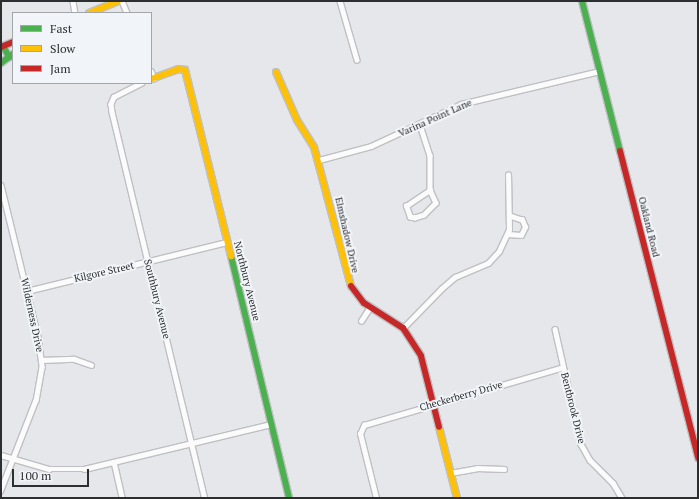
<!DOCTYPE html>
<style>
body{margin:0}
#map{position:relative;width:699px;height:499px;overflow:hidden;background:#e5e7ea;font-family:"PT Serif",serif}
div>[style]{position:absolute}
.roads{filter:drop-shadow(1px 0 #bfc0c3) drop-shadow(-1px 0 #bfc0c3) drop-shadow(0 1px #bfc0c3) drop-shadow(0 -1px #bfc0c3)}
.street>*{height:4.5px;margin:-2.25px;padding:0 2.25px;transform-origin:2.25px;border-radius:2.25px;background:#fbfbfc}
.fast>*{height:6px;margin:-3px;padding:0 3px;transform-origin:3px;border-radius:3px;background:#4caf50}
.slow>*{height:6px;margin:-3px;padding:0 3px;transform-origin:3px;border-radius:3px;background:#ffc107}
.jam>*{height:6px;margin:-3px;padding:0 3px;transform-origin:3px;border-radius:3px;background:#c62828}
span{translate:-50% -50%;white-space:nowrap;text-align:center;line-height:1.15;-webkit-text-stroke:4px #f1f4f8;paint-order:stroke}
.street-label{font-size:10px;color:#2d2e2f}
.frame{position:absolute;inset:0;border:2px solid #2d2e2f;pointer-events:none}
.legend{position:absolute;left:12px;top:12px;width:140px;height:72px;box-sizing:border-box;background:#f1f4f8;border:1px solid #a3a5a8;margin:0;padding:5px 7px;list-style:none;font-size:12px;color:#2d2e2f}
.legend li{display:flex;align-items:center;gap:8px;height:20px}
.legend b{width:20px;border:1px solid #a3a5a8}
.scale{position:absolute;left:12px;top:469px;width:77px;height:18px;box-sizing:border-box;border:2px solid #2d2e2f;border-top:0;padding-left:5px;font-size:12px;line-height:14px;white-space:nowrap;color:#2d2e2f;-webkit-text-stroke:3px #f1f4f8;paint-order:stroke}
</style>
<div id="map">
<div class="roads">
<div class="street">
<i style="left:73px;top:1px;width:12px;rotate:81deg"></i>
<i style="left:122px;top:1px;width:13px;rotate:67deg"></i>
<i style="left:340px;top:1px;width:61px;rotate:73.9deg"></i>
<i style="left:151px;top:71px;width:8px;rotate:67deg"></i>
<i style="left:142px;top:83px;width:31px;rotate:153deg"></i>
<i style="left:114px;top:97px;width:8px;rotate:113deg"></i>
<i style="left:111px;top:104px;width:8px;rotate:83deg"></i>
<i style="left:112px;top:112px;width:397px;rotate:76.5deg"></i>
<i style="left:420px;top:125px;width:32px;rotate:72deg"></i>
<i style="left:430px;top:155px;width:35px;rotate:90deg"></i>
<i style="left:430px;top:190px;width:14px;rotate:65deg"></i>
<i style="left:436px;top:203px;width:17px;rotate:135deg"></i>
<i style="left:424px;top:215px;width:9px;rotate:162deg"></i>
<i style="left:415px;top:218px;width:5px;rotate:-169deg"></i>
<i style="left:410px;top:217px;width:12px;rotate:-110deg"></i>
<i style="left:406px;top:206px;width:29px;rotate:-34deg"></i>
<i style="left:319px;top:160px;width:54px;rotate:-15.1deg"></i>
<i style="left:371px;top:146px;width:99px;rotate:-25deg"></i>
<i style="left:461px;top:104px;width:142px;rotate:-13.4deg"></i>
<i style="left:1px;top:185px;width:156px;rotate:76.3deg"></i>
<i style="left:38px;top:337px;width:30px;rotate:82deg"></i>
<i style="left:42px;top:367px;width:34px;rotate:100deg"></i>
<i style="left:36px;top:400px;width:97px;rotate:111.3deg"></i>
<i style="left:508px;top:234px;width:13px;rotate:4deg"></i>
<i style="left:521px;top:235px;width:9px;rotate:-63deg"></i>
<i style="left:525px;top:227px;width:8px;rotate:-113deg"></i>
<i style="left:522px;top:220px;width:13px;rotate:-162deg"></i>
<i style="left:27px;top:291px;width:206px;rotate:-13.8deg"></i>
<i style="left:361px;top:321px;width:17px;rotate:-57deg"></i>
<i style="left:403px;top:328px;width:54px;rotate:-45.7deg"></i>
<i style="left:441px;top:289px;width:18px;rotate:-41deg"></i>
<i style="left:455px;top:277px;width:36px;rotate:-23deg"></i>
<i style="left:488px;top:263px;width:16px;rotate:-47deg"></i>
<i style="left:499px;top:251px;width:23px;rotate:-65deg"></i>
<i style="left:509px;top:230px;width:55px;rotate:-91deg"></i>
<i style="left:555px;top:329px;width:118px;rotate:77.3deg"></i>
<i style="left:581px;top:444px;width:18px;rotate:61deg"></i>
<i style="left:590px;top:460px;width:33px;rotate:45deg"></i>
<i style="left:613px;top:483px;width:17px;rotate:59deg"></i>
<i style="left:41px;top:360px;width:33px;rotate:-2deg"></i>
<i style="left:74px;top:359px;width:18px;rotate:19deg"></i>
<i style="left:1px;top:455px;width:50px;rotate:16.3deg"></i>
<i style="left:49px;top:469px;width:35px"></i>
<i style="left:84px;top:469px;width:192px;rotate:-13.5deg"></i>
<i style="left:114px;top:462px;width:37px;rotate:77deg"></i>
<i style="left:450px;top:473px;width:27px;rotate:-10deg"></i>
<i style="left:477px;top:468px;width:27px;rotate:2deg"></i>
<i style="left:376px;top:498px;width:66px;rotate:-104deg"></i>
<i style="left:360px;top:434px;width:10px;rotate:-66deg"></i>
<i style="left:364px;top:425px;width:207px;rotate:-16.2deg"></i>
</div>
<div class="fast">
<i style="left:582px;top:1px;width:155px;rotate:75.8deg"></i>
<i style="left:3px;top:46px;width:13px;rotate:61deg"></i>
<i style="left:1px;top:63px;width:15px;rotate:-37deg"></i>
<i style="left:231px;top:256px;width:249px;rotate:76.5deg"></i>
</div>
<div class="slow">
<i style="left:89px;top:13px;width:31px;rotate:-22deg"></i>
<i style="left:276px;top:72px;width:52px;rotate:66.4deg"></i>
<i style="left:297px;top:120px;width:32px;rotate:58deg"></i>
<i style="left:314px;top:147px;width:144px;rotate:75.1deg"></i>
<i style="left:151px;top:79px;width:29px;rotate:-20deg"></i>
<i style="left:178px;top:69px;width:7px;rotate:8deg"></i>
<i style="left:185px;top:70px;width:192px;rotate:76.1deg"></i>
<i style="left:439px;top:427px;width:73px;rotate:75.8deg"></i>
</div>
<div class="jam">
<i style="left:1px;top:47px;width:13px;rotate:-23deg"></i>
<i style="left:620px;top:151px;width:317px;rotate:75.7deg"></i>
<i style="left:351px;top:286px;width:21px;rotate:53deg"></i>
<i style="left:364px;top:303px;width:46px;rotate:32.7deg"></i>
<i style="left:403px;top:328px;width:33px;rotate:57deg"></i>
<i style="left:421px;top:356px;width:73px;rotate:75.8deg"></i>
</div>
</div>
<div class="street-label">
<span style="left:435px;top:118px;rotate:-24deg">Varina Point Lane</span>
<span style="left:649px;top:227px;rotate:76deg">Oakland Road</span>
<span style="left:347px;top:235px;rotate:77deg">Elmshadow Drive</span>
<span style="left:104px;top:272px;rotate:-13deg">Kilgore Street</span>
<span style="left:247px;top:281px;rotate:76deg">Northbury Avenue</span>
<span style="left:157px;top:299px;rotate:76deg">Southbury Avenue</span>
<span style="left:32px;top:315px;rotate:78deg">Wilderness Drive</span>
<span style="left:461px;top:396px;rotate:-16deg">Checkerberry Drive</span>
<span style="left:573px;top:408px;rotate:76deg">Bentbrook Drive</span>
</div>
<div class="frame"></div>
<ul class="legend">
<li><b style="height:5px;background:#4caf50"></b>Fast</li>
<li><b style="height:5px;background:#ffc107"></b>Slow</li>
<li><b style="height:5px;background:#c62828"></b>Jam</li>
</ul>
<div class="scale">100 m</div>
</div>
